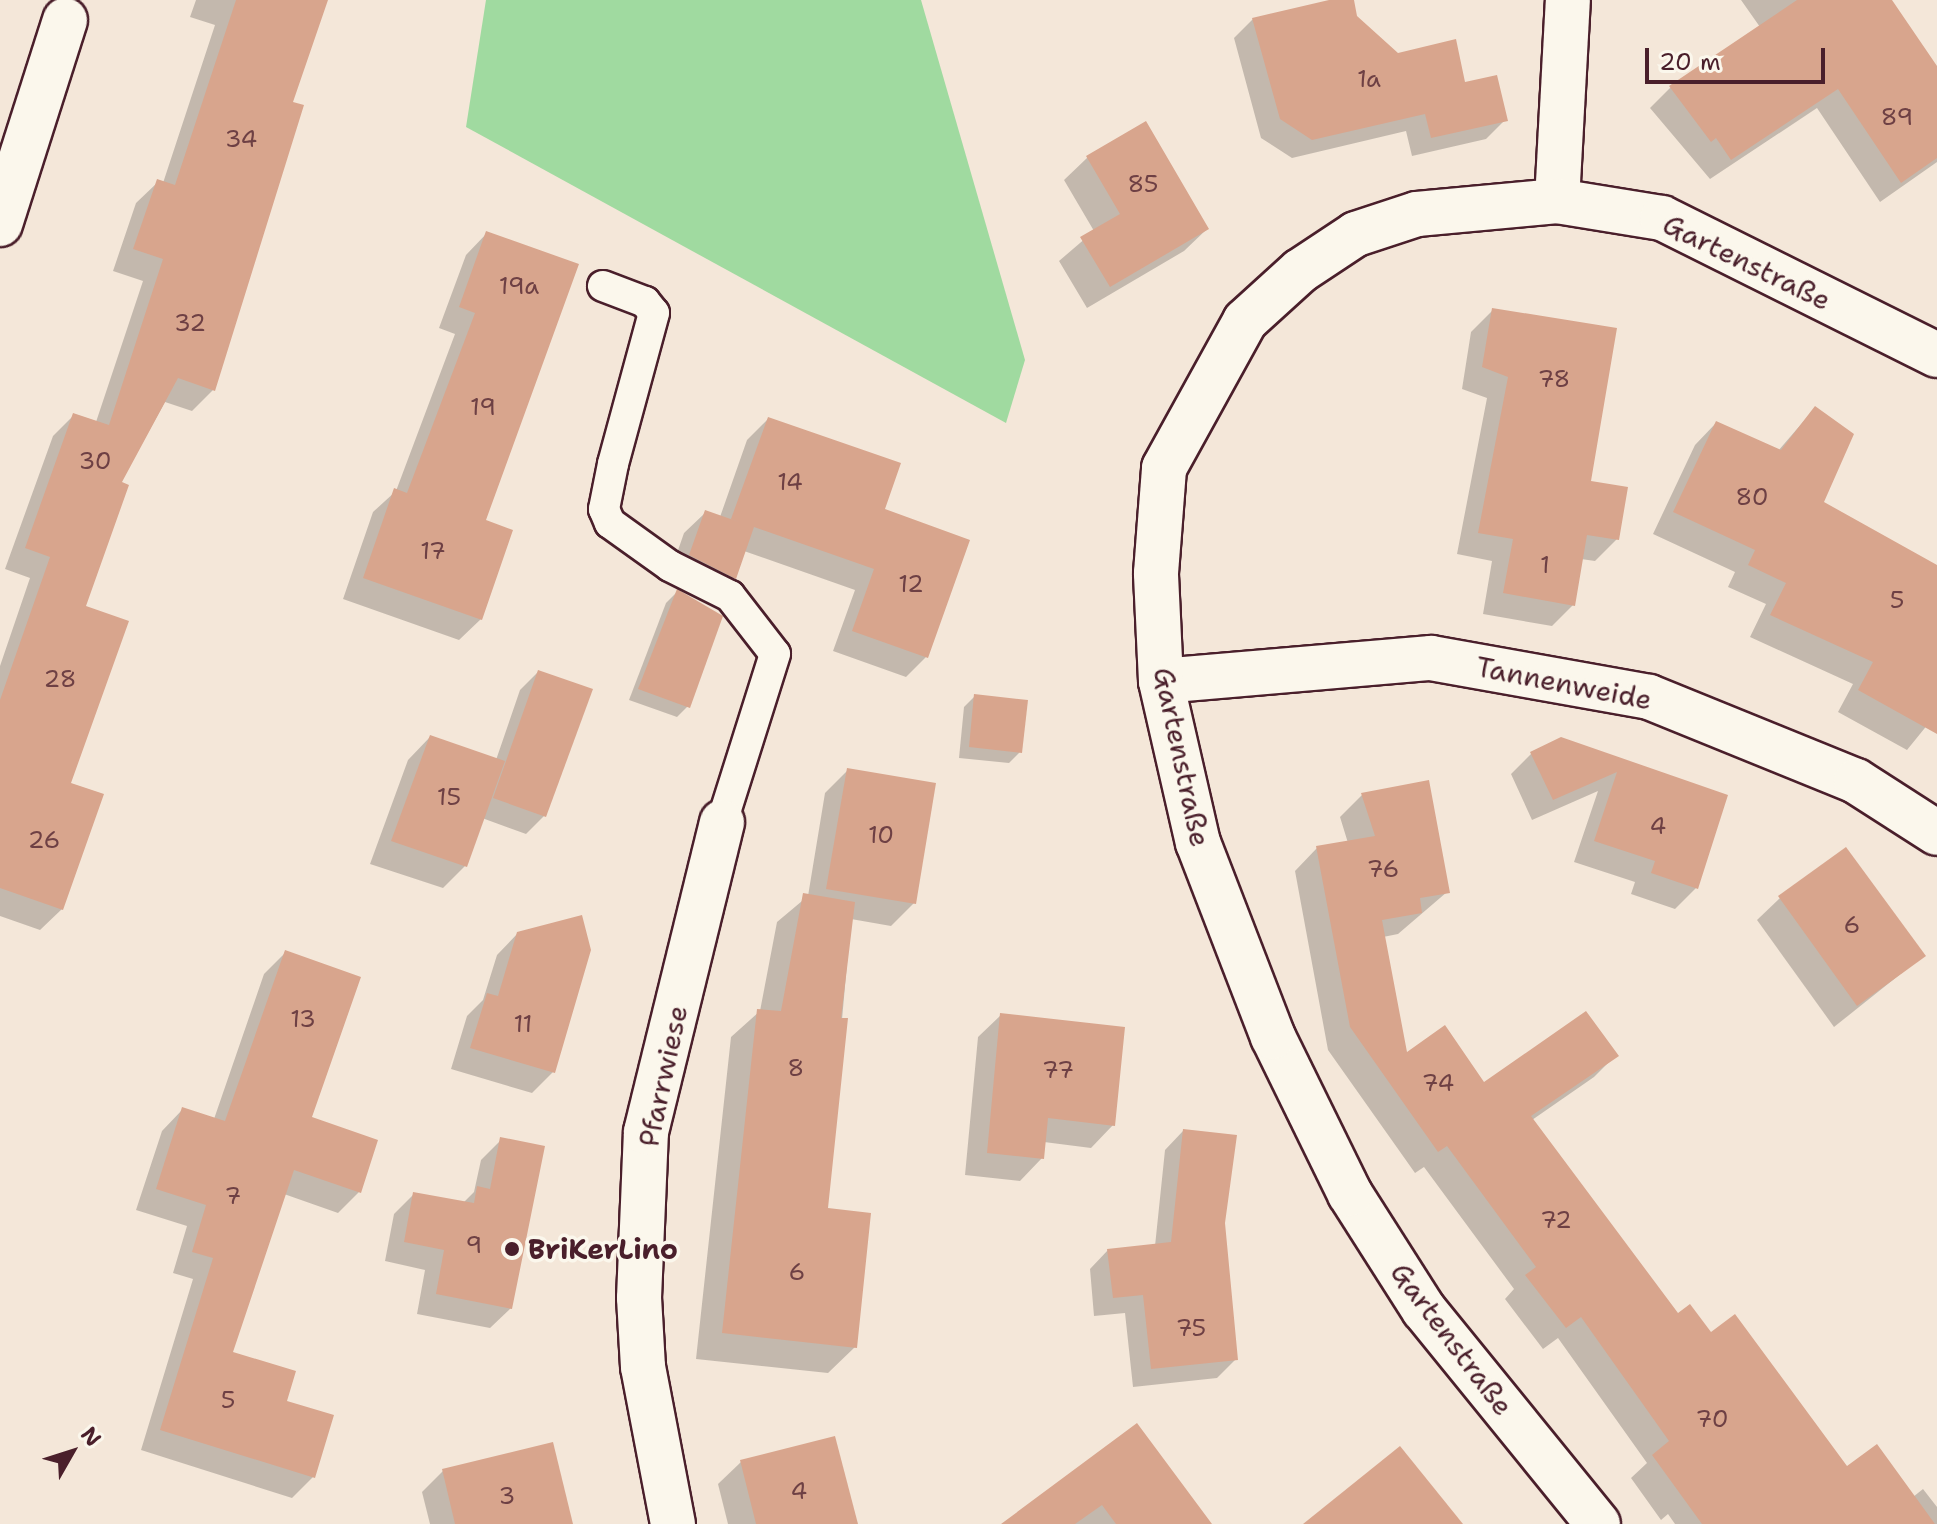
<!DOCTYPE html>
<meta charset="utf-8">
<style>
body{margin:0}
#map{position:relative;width:1937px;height:1524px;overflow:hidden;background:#f4e7d9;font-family:"Shantell Sans",sans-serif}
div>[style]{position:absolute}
.green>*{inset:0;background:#a0daa0}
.shadow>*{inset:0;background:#0003}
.building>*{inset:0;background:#d8a58d}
.roads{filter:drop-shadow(2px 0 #4a1f2b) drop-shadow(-2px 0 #4a1f2b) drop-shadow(0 2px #4a1f2b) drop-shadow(0 -2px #4a1f2b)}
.service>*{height:30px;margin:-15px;padding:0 15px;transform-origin:15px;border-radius:15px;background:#fbf7ec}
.minor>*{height:44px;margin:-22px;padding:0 22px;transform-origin:22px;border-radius:22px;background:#fbf7ec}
.dots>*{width:22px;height:22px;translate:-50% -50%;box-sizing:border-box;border:4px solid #fbf7ec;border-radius:50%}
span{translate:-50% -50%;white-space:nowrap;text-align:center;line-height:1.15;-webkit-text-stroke:7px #fbf7ec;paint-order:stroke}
.number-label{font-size:24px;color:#6e4044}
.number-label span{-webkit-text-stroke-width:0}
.street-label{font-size:28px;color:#4a1f2b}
.poi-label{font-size:28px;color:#4a1f2b;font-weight:700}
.left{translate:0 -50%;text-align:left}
.north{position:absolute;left:32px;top:1412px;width:80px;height:80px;-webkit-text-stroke:6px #fbf7ec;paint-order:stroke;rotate:51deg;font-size:22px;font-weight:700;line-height:32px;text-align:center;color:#4a1f2b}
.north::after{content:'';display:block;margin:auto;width:28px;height:36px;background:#4a1f2b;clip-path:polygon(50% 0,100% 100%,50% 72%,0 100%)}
.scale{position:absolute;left:1645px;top:48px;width:180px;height:36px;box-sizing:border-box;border:4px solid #4a1f2b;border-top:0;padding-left:10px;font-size:24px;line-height:28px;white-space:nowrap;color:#4a1f2b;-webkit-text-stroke:6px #fbf7ec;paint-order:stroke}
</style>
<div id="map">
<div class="green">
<i style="clip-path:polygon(486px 0,921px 0,1025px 360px,1006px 423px,466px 127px)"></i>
</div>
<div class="shadow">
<i style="clip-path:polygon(196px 0,325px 0,290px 103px,213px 390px,192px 411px,165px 402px,120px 483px,83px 607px,62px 909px,40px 930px,0 916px,0 666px,30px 578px,5px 569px,53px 436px,74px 415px,96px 422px,143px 281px,113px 271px,136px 203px,158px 182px,163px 183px,215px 25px,190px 17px)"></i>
<i style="clip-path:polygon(1338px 0,1352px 0,1356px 17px,1397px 55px,1463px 85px,1505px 120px,1486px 139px,1412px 156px,1406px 131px,1292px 158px,1261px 138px,1234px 38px,1253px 19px)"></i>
<i style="clip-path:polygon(1741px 0,1882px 0,1937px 75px,1937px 162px,1880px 202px,1817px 108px,1710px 179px,1650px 108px,1670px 88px,1760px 27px)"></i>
<i style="clip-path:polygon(1145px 124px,1207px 229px,1184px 251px,1087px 308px,1059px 261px,1094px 231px,1064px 180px,1087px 158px)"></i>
<i style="clip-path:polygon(487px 233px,481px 619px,459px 640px,343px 599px,373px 512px,396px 491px,455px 334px,439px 328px,466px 255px)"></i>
<i style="clip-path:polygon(1493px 310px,1617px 539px,1595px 561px,1581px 559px,1573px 605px,1552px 626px,1483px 614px,1492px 561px,1457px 554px,1487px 398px,1462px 389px,1471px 332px)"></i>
<i style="clip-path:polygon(1815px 408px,1821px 502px,1937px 567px,1937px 713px,1907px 750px,1838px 712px,1853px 684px,1750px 637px,1766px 604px,1728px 587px,1735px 572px,1653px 534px,1695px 445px,1716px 423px,1778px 451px)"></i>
<i style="clip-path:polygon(768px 419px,882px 511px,926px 657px,906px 677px,833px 651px,855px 590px,744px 551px,734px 578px,714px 598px,669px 576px,684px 533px,705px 513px,720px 517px,747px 440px)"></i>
<i style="clip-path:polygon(677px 592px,688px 706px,677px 717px,629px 700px,666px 603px)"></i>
<i style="clip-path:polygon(538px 672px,544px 816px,526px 834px,482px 818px,465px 866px,443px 888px,370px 864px,408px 760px,430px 737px,496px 760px,520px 690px)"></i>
<i style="clip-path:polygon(975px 696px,1020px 752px,1009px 763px,959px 758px,964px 707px)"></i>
<i style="clip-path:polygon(1561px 739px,1726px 796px,1696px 888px,1675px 909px,1631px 894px,1635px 882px,1574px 862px,1598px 791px,1532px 820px,1511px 774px,1532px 753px)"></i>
<i style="clip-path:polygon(848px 770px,914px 903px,891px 926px,851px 919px,825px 1210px,855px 1347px,828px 1373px,696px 1359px,731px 1037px,760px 1011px,777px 922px,808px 896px,825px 793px)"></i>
<i style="clip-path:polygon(1362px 795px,1447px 892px,1398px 934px,1383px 937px,1405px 1056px,1484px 1085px,1616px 1055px,1594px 1077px,1532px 1120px,1677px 1316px,1711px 1334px,1847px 1468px,1913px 1497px,1923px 1489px,1937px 1507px,1937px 1524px,1675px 1524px,1668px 1514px,1661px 1520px,1631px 1478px,1647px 1463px,1558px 1338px,1543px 1349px,1505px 1299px,1514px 1289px,1424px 1167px,1415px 1173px,1328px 1050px,1295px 871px,1317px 848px,1348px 843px,1340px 817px)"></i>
<i style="clip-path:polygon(1780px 898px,1923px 956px,1834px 1027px,1757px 920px)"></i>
<i style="clip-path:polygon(518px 933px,553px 1072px,532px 1093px,451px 1069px,467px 1016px,483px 1000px,497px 955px)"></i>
<i style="clip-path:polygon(285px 953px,310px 1119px,375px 1141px,359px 1192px,338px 1213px,284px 1194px,230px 1353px,284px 1402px,313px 1477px,292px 1498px,141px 1450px,193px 1279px,173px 1273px,187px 1226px,136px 1210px,162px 1131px,182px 1110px,214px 1119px,264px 974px)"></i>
<i style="clip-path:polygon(1001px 1015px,1113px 1125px,1091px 1148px,1044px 1142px,1042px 1158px,1020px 1181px,965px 1175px,978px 1037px)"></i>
<i style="clip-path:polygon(1183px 1131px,1223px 1223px,1236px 1359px,1217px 1378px,1133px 1387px,1125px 1313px,1094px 1316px,1090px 1269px,1108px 1250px,1155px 1246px,1165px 1150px)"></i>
<i style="clip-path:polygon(501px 1140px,511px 1308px,490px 1328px,417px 1314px,425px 1270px,385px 1261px,394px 1214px,414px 1194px,463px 1203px,474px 1192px,481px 1160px)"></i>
<i style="clip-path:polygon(1137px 1426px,1209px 1524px,1004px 1524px)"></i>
<i style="clip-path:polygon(741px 1462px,856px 1524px,728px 1524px,718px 1484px)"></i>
<i style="clip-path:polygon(443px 1471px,571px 1524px,430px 1524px,422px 1492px)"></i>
</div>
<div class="building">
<i style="clip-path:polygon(236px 0,328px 0,293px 102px,304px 105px,215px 391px,178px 378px,122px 482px,129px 485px,86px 606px,129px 621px,71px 783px,104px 794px,63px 910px,0 888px,0 700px,50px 557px,25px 548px,73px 413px,109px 425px,163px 259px,133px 249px,157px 179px,175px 185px)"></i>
<i style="clip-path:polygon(1329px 0,1354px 0,1357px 16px,1398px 53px,1456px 39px,1465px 82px,1497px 75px,1508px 121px,1431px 138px,1425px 114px,1312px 140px,1280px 119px,1252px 18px)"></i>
<i style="clip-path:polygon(1797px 0,1892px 0,1937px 66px,1937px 158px,1901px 183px,1838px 89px,1731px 160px,1716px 138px,1711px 142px,1669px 86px)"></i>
<i style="clip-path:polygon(1146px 121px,1209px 229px,1110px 287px,1080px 237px,1120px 214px,1086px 156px)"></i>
<i style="clip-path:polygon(486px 231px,579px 264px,486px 520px,513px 530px,482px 620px,363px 578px,394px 488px,407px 493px,475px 313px,459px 307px)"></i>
<i style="clip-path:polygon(1492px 308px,1617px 328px,1591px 481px,1628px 487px,1619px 540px,1587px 535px,1575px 606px,1503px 593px,1513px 539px,1478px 533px,1508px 377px,1482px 367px)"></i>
<i style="clip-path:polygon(1815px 406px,1854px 434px,1824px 502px,1937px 565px,1937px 734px,1858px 690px,1873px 662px,1770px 615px,1786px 583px,1748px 565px,1755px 550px,1673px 512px,1716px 421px,1781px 450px)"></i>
<i style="clip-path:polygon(768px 417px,901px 463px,885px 509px,970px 540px,928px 658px,852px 631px,874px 569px,754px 527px,736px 579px,689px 555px,705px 510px,742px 523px,731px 519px)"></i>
<i style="clip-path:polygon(677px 589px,723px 616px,690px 708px,638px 689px)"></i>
<i style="clip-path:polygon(538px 670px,593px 689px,546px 817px,493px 798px)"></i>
<i style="clip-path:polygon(974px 694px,1028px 700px,1022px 753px,969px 747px)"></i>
<i style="clip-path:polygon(430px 735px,505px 761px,467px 867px,391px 841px)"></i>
<i style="clip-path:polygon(1561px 737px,1728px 795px,1698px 889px,1651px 873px,1655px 861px,1594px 841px,1617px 772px,1553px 800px,1530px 752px)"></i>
<i style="clip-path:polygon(847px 768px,936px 783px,916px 904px,826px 889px)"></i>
<i style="clip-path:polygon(1429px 780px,1450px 893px,1420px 898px,1422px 913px,1382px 920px,1407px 1052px,1445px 1025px,1484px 1082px,1586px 1011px,1619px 1056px,1531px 1116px,1678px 1313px,1690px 1304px,1711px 1332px,1735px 1314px,1847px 1466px,1877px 1444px,1935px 1524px,1702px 1524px,1652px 1455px,1669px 1441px,1581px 1317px,1566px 1328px,1525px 1275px,1536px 1267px,1447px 1146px,1438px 1152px,1350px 1027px,1316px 846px,1375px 836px,1361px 793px)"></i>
<i style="clip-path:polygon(1846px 847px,1926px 956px,1857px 1006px,1778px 896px)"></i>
<i style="clip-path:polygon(803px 893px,855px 902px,841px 1018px,848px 1018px,828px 1208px,871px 1213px,857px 1348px,722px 1333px,757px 1009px,781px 1011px)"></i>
<i style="clip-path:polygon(582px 915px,591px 950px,555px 1073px,470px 1048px,487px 993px,498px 996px,517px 932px)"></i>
<i style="clip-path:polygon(285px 950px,361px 977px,312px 1117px,378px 1140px,361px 1193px,294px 1170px,233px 1352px,296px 1371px,287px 1401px,334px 1415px,315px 1478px,160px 1430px,213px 1258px,192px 1252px,206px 1205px,156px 1189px,182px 1107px,225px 1121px)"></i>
<i style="clip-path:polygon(1000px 1013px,1125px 1027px,1115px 1126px,1048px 1118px,1044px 1159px,987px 1153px)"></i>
<i style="clip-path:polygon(1183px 1129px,1237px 1135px,1225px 1223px,1238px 1360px,1151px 1369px,1143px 1295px,1113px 1298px,1107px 1249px,1171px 1242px)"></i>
<i style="clip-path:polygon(500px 1137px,545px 1146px,512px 1309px,436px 1294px,444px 1250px,404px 1242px,413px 1192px,474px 1203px,477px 1186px,490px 1189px)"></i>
<i style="clip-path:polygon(1137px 1423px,1212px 1524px,1116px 1524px,1102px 1505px,1075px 1524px,1001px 1524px)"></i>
<i style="clip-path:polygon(835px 1436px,858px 1524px,756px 1524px,740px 1460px)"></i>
<i style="clip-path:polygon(553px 1442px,573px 1524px,455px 1524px,442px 1469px)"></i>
<i style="clip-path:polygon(1400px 1446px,1463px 1524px,1303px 1524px)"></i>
</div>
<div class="roads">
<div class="service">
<i style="left:603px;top:286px;width:45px;rotate:20.9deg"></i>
<i style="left:645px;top:302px;width:14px;rotate:51deg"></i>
<i style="left:654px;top:313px;width:156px;rotate:105.2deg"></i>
<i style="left:613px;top:464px;width:46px;rotate:101.3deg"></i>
<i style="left:604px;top:509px;width:15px;rotate:67deg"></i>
<i style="left:610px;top:523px;width:74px;rotate:35.6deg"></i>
<i style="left:670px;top:566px;width:67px;rotate:26.6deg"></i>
<i style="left:730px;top:596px;width:73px;rotate:52.2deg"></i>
<i style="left:775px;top:654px;width:176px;rotate:107.5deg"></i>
</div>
<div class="minor">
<i style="left:1557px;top:201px;width:201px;rotate:-86.9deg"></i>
<i style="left:0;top:224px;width:214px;rotate:-72.3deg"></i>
<i style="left:1161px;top:681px;width:271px;rotate:-4.9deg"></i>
<i style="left:1431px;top:658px;width:221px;rotate:10.1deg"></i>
<i style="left:1649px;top:697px;width:223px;rotate:22.1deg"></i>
<i style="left:1856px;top:781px;width:96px;rotate:32.7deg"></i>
<i style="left:673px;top:1524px;width:160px;rotate:-100.8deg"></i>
<i style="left:643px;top:1367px;width:69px;rotate:-93.3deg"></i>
<i style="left:639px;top:1298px;width:166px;rotate:-87.6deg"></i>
<i style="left:646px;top:1132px;width:319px;rotate:-76.2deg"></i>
<i style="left:1598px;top:1524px;width:276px;rotate:-129.1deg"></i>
<i style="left:1424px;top:1310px;width:138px;rotate:-122.5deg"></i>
<i style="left:1350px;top:1194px;width:175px;rotate:-116.1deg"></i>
<i style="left:1273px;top:1037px;width:208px;rotate:-111.1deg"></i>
<i style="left:1198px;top:843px;width:166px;rotate:-102.9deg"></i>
<i style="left:1161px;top:681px;width:108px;rotate:-92.7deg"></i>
<i style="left:1156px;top:573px;width:105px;rotate:-85.6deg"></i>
<i style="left:1164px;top:468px;width:168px;rotate:-61.1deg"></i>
<i style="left:1245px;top:321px;width:74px;rotate:-42.3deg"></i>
<i style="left:1300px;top:271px;width:67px;rotate:-33.5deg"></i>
<i style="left:1356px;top:234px;width:64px;rotate:-18.2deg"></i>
<i style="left:1417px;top:214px;width:141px;rotate:-5.3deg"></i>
<i style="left:1557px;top:201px;width:106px;rotate:9.2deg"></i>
<i style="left:1662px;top:218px;width:307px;rotate:26.5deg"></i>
</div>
</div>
<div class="dots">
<i style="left:512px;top:1249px;background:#4a1f2b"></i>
</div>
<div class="number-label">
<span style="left:1369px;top:80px">1a</span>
<span style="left:1897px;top:118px">89</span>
<span style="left:241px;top:140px">34</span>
<span style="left:1143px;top:185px">85</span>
<span style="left:519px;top:287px">19a</span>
<span style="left:190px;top:324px">32</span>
<span style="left:1554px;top:380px">78</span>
<span style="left:483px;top:408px">19</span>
<span style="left:95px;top:462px">30</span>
<span style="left:790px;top:483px">14</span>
<span style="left:1752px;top:498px">80</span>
<span style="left:433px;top:552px">17</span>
<span style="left:1545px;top:566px">1</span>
<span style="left:911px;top:585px">12</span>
<span style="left:1897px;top:601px">5</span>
<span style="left:60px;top:680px">28</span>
<span style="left:449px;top:798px">15</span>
<span style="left:1658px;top:827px">4</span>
<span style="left:881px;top:836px">10</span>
<span style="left:44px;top:841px">26</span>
<span style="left:1383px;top:870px">76</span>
<span style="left:1852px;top:926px">6</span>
<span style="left:303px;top:1020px">13</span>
<span style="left:523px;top:1025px">11</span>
<span style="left:796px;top:1069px">8</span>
<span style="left:1058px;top:1071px">77</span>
<span style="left:1438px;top:1084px">74</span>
<span style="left:233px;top:1197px">7</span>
<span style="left:1556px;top:1221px">72</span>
<span style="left:474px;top:1246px">9</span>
<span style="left:797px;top:1273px">6</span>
<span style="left:1191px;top:1329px">75</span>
<span style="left:228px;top:1401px">5</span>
<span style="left:1712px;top:1420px">70</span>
<span style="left:799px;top:1492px">4</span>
<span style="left:507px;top:1497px">3</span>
</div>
<div class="street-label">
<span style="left:1747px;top:262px;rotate:26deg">Gartenstraße</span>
<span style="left:1564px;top:683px;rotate:11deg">Tannenweide</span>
<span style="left:1182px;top:757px;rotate:78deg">Gartenstraße</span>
<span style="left:663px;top:1076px;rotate:-78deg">Pfarrwiese</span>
<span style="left:1452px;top:1339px;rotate:53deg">Gartenstraße</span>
</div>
<div class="poi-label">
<span class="left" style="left:528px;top:1249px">BriKerLino</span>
</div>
<div class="north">N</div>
<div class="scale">20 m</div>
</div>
